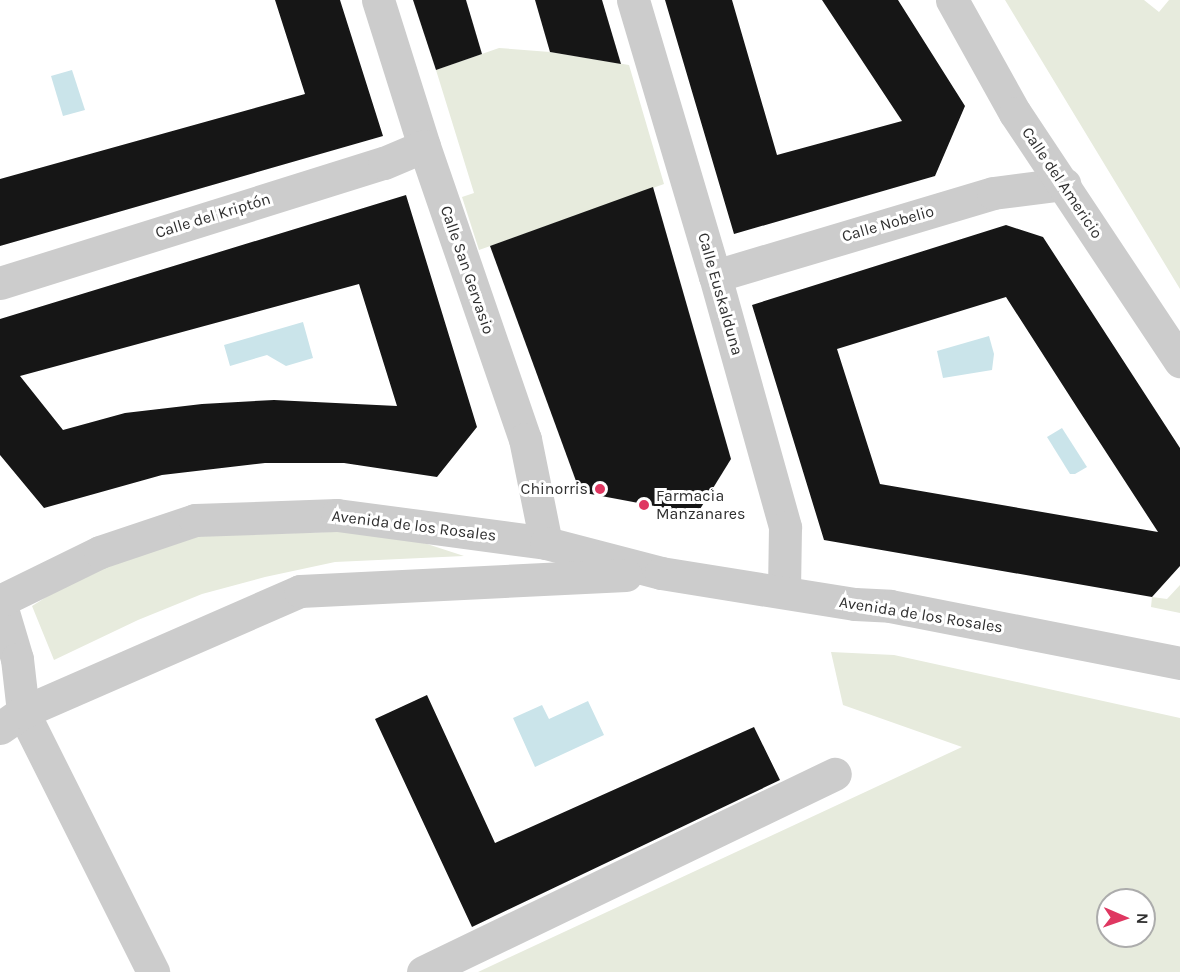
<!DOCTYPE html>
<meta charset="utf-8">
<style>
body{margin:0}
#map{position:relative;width:1180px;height:972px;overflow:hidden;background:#fff;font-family:Karla,sans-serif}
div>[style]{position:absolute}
.green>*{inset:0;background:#e7ebdd}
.water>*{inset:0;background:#cae4ea}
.building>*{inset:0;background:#161616}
.minor>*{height:33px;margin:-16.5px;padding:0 16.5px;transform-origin:16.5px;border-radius:16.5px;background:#ccc}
.tertiary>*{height:33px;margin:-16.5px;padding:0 16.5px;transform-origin:16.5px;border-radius:16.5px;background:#ccc}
.dots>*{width:16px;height:16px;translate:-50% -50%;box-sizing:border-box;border:3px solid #fff;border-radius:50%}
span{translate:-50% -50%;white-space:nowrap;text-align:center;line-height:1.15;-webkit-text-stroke:6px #fff;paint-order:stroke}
.street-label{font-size:16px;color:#2f2f2f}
.poi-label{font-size:16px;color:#2f2f2f}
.right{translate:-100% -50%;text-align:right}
.left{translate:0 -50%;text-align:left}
.north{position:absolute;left:1096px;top:888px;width:60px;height:60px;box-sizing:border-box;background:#fff;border:2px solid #acacac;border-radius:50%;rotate:92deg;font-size:16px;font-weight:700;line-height:24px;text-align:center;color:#2f2f2f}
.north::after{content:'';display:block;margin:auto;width:21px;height:27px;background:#df3761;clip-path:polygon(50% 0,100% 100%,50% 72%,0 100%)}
</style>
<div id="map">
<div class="green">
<i style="clip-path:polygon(1005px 0,1144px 0,1159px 12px,1169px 0,1180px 0,1180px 289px)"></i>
<i style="clip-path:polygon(499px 48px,550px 52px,629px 65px,664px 184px,479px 250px,462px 197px,474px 193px,436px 70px)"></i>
<i style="clip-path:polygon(364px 531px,421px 542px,464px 556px,335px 562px,265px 577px,202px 594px,138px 620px,54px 660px,32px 606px,77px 578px,134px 554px,192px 536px)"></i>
<i style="clip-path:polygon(1180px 585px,1180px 613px,1151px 607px,1152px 597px,1167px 599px)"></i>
<i style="clip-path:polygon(evenodd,831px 652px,894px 655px,1180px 718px,1180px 972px,478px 972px,962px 747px,843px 705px,831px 652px,1108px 900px,1144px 900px,1144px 936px,1108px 936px,1108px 900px)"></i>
</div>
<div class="water">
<i style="clip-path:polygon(72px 70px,85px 110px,63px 116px,51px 76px)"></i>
<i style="clip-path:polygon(303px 322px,313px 358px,286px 366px,267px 355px,230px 366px,224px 345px)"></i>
<i style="clip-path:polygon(989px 336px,994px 354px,992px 370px,943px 378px,937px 351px)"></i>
<i style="clip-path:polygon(1062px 428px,1087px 467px,1075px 474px,1070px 474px,1047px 437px)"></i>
<i style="clip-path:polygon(588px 701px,604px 735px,535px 767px,513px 718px,542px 705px,549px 719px)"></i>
</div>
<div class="building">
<i style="clip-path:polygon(275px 0,340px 0,383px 136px,0 246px,0 179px,305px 94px)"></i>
<i style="clip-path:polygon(413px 0,466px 0,482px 54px,436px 70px)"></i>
<i style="clip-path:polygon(535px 0,602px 0,621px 64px,550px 52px)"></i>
<i style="clip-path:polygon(665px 0,732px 0,777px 155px,902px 121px,822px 0,898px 0,965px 106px,935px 176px,734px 234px)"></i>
<i style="clip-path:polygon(653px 187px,731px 459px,697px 514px,580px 492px,490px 246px)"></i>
<i style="clip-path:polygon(evenodd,406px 195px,477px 427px,437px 477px,344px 463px,265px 463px,162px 475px,44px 508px,0 455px,0 319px,406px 195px,359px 284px,397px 406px,274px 400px,202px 404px,125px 413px,63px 430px,20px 376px,359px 284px)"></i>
<i style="clip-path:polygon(evenodd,1006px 225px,1043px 237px,1180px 448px,1180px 566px,1152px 597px,824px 540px,752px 305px,1006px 225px,1006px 297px,1078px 409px,1158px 532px,880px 484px,837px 349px,1006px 297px)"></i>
<i style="clip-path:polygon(427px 695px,495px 843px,754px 727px,780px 780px,472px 927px,375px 719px)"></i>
</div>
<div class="minor">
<i style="left:378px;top:0;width:153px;rotate:72.5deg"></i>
<i style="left:424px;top:146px;width:310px;rotate:71deg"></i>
<i style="left:525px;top:439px;width:106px;rotate:78.6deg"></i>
<i style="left:633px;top:0;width:288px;rotate:73.5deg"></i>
<i style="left:715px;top:276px;width:261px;rotate:74.4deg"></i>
<i style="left:785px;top:527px;width:65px;rotate:90.9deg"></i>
<i style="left:715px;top:276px;width:290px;rotate:-16.6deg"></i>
<i style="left:993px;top:193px;width:72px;rotate:-7.2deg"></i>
<i style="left:0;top:283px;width:402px;rotate:-17.4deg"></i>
<i style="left:384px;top:163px;width:43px;rotate:-23deg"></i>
<i style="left:0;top:602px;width:59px;rotate:73.4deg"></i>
<i style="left:17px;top:659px;width:53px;rotate:83.5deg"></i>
<i style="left:23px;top:712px;width:291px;rotate:63.4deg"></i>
<i style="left:423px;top:972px;width:457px;rotate:-25.7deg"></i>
</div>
<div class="tertiary">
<i style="left:952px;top:0;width:129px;rotate:60.9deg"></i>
<i style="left:1015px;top:113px;width:298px;rotate:56.4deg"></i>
<i style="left:0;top:601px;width:111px;rotate:-26.1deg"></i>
<i style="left:100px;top:552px;width:100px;rotate:-18.6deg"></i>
<i style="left:195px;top:520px;width:142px;rotate:-2deg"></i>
<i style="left:337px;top:515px;width:211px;rotate:7.6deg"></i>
<i style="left:546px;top:543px;width:119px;rotate:14.6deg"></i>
<i style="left:661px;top:573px;width:196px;rotate:9.1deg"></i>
<i style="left:855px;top:604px;width:35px;rotate:3deg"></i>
<i style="left:890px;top:606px;width:296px;rotate:11.1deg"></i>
<i style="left:0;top:728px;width:28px;rotate:-35deg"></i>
<i style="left:23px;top:712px;width:302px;rotate:-23.6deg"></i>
<i style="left:300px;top:591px;width:326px;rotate:-2.8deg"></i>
</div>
<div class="dots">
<i style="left:600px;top:489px;background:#df3761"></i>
<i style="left:644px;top:505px;background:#df3761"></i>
</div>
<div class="street-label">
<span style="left:1062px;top:183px;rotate:56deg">Calle del Americio</span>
<span style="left:213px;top:216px;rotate:-17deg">Calle del Kriptón</span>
<span style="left:888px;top:224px;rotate:-16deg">Calle Nobelio</span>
<span style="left:467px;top:270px;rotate:71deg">Calle San Gervasio</span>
<span style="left:720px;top:294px;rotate:74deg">Calle Euskalduna</span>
<span style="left:414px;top:526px;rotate:7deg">Avenida de los Rosales</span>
<span style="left:921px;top:615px;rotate:9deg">Avenida de los Rosales</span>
</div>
<div class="poi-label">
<span class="right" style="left:588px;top:489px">Chinorris</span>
<span class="left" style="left:656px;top:505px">Farmacia<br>Manzanares</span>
</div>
<div class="north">N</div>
</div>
